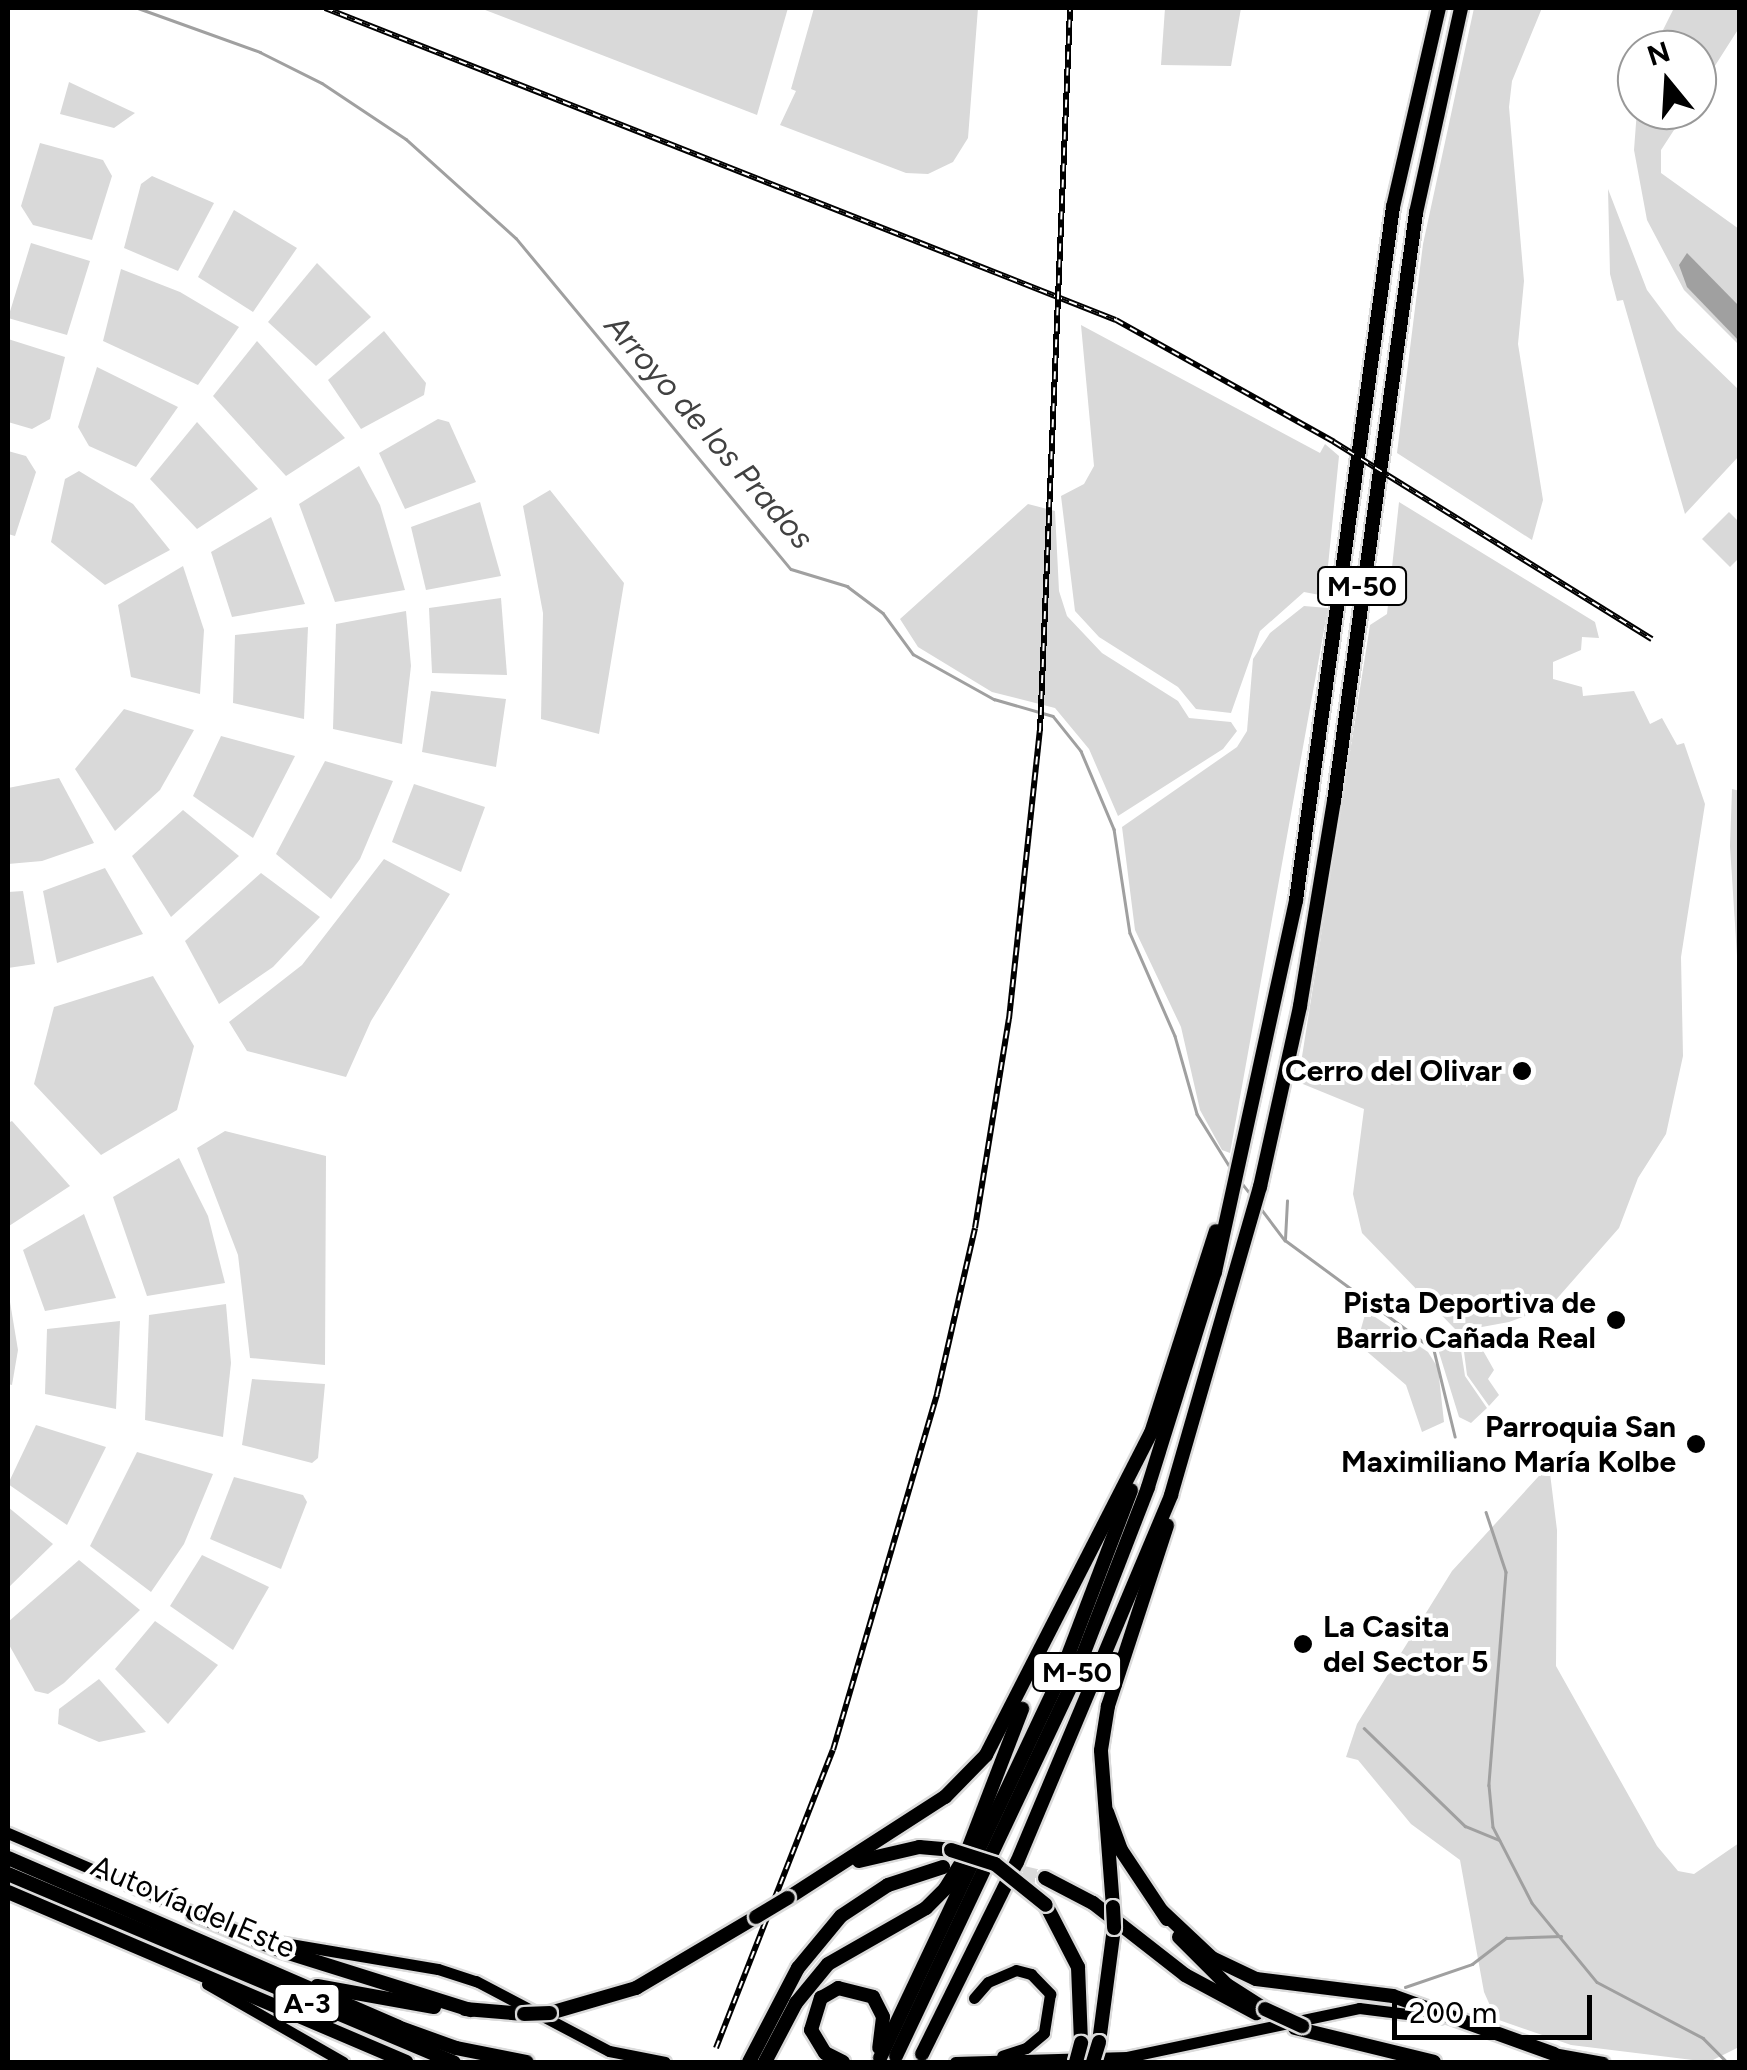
<!DOCTYPE html>
<meta charset="utf-8">
<style>
body{margin:0}
#map{position:relative;width:1747px;height:2070px;overflow:hidden;background:#fff;font-family:Figtree,sans-serif}
div>[style]{position:absolute}
.green>*{inset:0;background:#d9d9d9}
.water>*{inset:0;background:#a0a0a0}
.stream>*{height:2.5px;margin:-1.25px;padding:0 1.25px;transform-origin:1.25px;border-radius:1.25px;background:#a0a0a0}
.highway-tunnel>*{height:14px;margin-top:-7px;transform-origin:0;background:repeating-linear-gradient(90deg,#d9d9d9 0 14px,transparent 0 21px)}
.roads{filter:drop-shadow(2px 0 #dbdbdb) drop-shadow(-2px 0 #dbdbdb) drop-shadow(0 2px #dbdbdb) drop-shadow(0 -2px #dbdbdb)}
.major>*{height:11px;margin:-5.5px;padding:0 5.5px;transform-origin:5.5px;border-radius:5.5px;background:#000}
.highway>*{height:14px;margin:-7px;padding:0 7px;transform-origin:7px;border-radius:7px;background:#000}
.rail>*{height:6px;margin-top:-3px;transform-origin:0;background:repeating-linear-gradient(90deg,#fff 0 8px,#000 0 16px);box-sizing:border-box;border-block:2px solid #000}
.bridges{filter:drop-shadow(2px 0 #dbdbdb) drop-shadow(-2px 0 #dbdbdb) drop-shadow(0 2px #dbdbdb) drop-shadow(0 -2px #dbdbdb)}
.highway-bridge>*{height:14px;margin:-7px;padding:0 7px;transform-origin:7px;border-radius:7px;background:#000}
.dots>*{width:28px;height:28px;translate:-50% -50%;box-sizing:border-box;border:5px solid #fff;border-radius:50%}
span{translate:-50% -50%;white-space:nowrap;text-align:center;line-height:1.15;-webkit-text-stroke:8px #fff;paint-order:stroke}
.shield-label span{padding:2px 8px;background:#fff;border:2px solid;border-radius:8px;-webkit-text-stroke-width:0}
.shield-label{font-size:28px;color:#000;font-weight:700}
.poi-label{font-size:30px;color:#000;font-weight:700}
.right{translate:-100% -50%;text-align:right}
.left{translate:0 -50%;text-align:left}
.street-label{font-size:30px;color:#000}
.water-label{font-size:32px;color:#414141;font-style:italic}
.frame{position:absolute;inset:0;border:10px solid #000;pointer-events:none}
.north{position:absolute;left:1617px;top:30px;width:100px;height:100px;box-sizing:border-box;background:#fff;border:2px solid #999;border-radius:50%;rotate:342deg;font-size:28px;font-weight:700;line-height:40px;text-align:center;color:#000}
.north::after{content:'';display:block;margin:auto;width:35px;height:45px;background:#000;clip-path:polygon(50% 0,100% 100%,50% 72%,0 100%)}
.scale{position:absolute;left:1392px;top:1995px;width:200px;height:45px;box-sizing:border-box;border:5px solid #000;border-top:0;padding-left:12px;font-size:30px;line-height:35px;white-space:nowrap;color:#000;-webkit-text-stroke:8px #fff;paint-order:stroke}
</style>
<div id="map">
<div class="green">
<i style="clip-path:polygon(480px 8px,788px 8px,757px 115px)"></i>
<i style="clip-path:polygon(814px 8px,978px 8px,968px 138px,953px 162px,928px 174px,906px 173px,780px 125px,796px 91px,791px 89px)"></i>
<i style="clip-path:polygon(1165px 8px,1241px 8px,1231px 66px,1161px 65px)"></i>
<i style="clip-path:polygon(1474px 8px,1542px 8px,1512px 81px,1509px 107px,1524px 281px,1518px 344px,1543px 500px,1532px 540px,1397px 453px,1423px 244px)"></i>
<i style="clip-path:polygon(1674px 8px,1739px 8px,1739px 28px,1697px 94px,1697px 50px,1653px 50px)"></i>
<i style="clip-path:polygon(69px 82px,135px 113px,114px 128px,60px 114px)"></i>
<i style="clip-path:polygon(1637px 110px,1687px 110px,1661px 150px,1661px 173px,1739px 229px,1739px 345px,1684px 290px,1647px 220px,1634px 150px)"></i>
<i style="clip-path:polygon(40px 143px,103px 160px,112px 176px,92px 240px,33px 225px,21px 206px)"></i>
<i style="clip-path:polygon(152px 176px,214px 203px,178px 271px,124px 248px,141px 184px)"></i>
<i style="clip-path:polygon(1608px 189px,1647px 290px,1677px 330px,1739px 390px,1739px 456px,1685px 514px,1623px 300px,1617px 301px,1610px 274px)"></i>
<i style="clip-path:polygon(234px 210px,297px 248px,253px 312px,198px 277px)"></i>
<i style="clip-path:polygon(31px 243px,90px 261px,67px 335px,8px 318px)"></i>
<i style="clip-path:polygon(317px 263px,371px 317px,316px 366px,268px 322px)"></i>
<i style="clip-path:polygon(121px 269px,180px 292px,239px 327px,198px 385px,103px 341px)"></i>
<i style="clip-path:polygon(1081px 325px,1320px 453px,1325px 444px,1339px 456px,1325px 596px,1304px 592px,1260px 631px,1231px 713px,1196px 709px,1178px 687px,1099px 637px,1075px 611px,1061px 496px,1084px 484px,1094px 466px)"></i>
<i style="clip-path:polygon(384px 331px,426px 383px,424px 395px,361px 429px,328px 380px)"></i>
<i style="clip-path:polygon(8px 339px,65px 357px,50px 419px,32px 429px,8px 422px)"></i>
<i style="clip-path:polygon(257px 341px,345px 438px,286px 476px,213px 396px)"></i>
<i style="clip-path:polygon(97px 367px,178px 407px,136px 467px,89px 446px,78px 427px)"></i>
<i style="clip-path:polygon(438px 419px,449px 422px,476px 482px,405px 509px,379px 453px)"></i>
<i style="clip-path:polygon(197px 422px,258px 489px,197px 529px,150px 479px)"></i>
<i style="clip-path:polygon(8px 451px,26px 456px,36px 472px,15px 536px,8px 534px)"></i>
<i style="clip-path:polygon(359px 466px,380px 505px,405px 590px,335px 602px,299px 504px)"></i>
<i style="clip-path:polygon(79px 471px,133px 504px,170px 550px,105px 585px,51px 542px,65px 479px)"></i>
<i style="clip-path:polygon(550px 490px,624px 583px,599px 734px,541px 719px,543px 613px,523px 506px)"></i>
<i style="clip-path:polygon(480px 502px,501px 576px,426px 590px,411px 527px)"></i>
<i style="clip-path:polygon(1399px 502px,1595px 622px,1599px 638px,1582px 637px,1581px 650px,1553px 662px,1553px 679px,1582px 687px,1583px 696px,1634px 691px,1650px 724px,1662px 718px,1677px 745px,1684px 743px,1705px 804px,1681px 957px,1683px 1056px,1666px 1134px,1638px 1178px,1619px 1228px,1554px 1302px,1542px 1301px,1533px 1313px,1509px 1322px,1471px 1329px,1455px 1329px,1362px 1233px,1353px 1194px,1364px 1109px,1298px 1082px,1370px 625px,1387px 614px)"></i>
<i style="clip-path:polygon(1028px 504px,1055px 511px,1059px 591px,1067px 616px,1102px 653px,1178px 701px,1189px 718px,1231px 722px,1237px 731px,1223px 749px,1118px 816px,1089px 749px,1055px 708px,992px 692px,918px 647px,900px 619px)"></i>
<i style="clip-path:polygon(1729px 512px,1740px 523px,1739px 558px,1730px 567px,1702px 539px)"></i>
<i style="clip-path:polygon(271px 517px,305px 604px,232px 617px,211px 552px)"></i>
<i style="clip-path:polygon(183px 566px,204px 630px,200px 694px,131px 677px,118px 605px)"></i>
<i style="clip-path:polygon(501px 598px,507px 675px,432px 673px,429px 608px)"></i>
<i style="clip-path:polygon(1304px 606px,1328px 608px,1230px 1153px,1222px 1150px,1200px 1110px,1181px 1027px,1135px 930px,1122px 827px,1237px 747px,1247px 731px,1253px 659px,1270px 633px)"></i>
<i style="clip-path:polygon(406px 611px,411px 666px,402px 744px,333px 729px,336px 624px)"></i>
<i style="clip-path:polygon(308px 627px,304px 719px,233px 703px,235px 635px)"></i>
<i style="clip-path:polygon(431px 691px,506px 699px,496px 767px,422px 752px)"></i>
<i style="clip-path:polygon(124px 709px,194px 730px,160px 790px,115px 831px,75px 769px)"></i>
<i style="clip-path:polygon(221px 736px,295px 756px,253px 838px,193px 796px)"></i>
<i style="clip-path:polygon(325px 761px,393px 781px,360px 859px,331px 899px,276px 854px)"></i>
<i style="clip-path:polygon(59px 778px,94px 843px,42px 861px,8px 864px,8px 788px)"></i>
<i style="clip-path:polygon(414px 784px,485px 807px,461px 872px,392px 842px)"></i>
<i style="clip-path:polygon(1732px 789px,1740px 791px,1739px 987px,1730px 846px)"></i>
<i style="clip-path:polygon(183px 810px,239px 856px,171px 917px,132px 856px)"></i>
<i style="clip-path:polygon(384px 859px,450px 894px,371px 1021px,346px 1077px,247px 1051px,229px 1022px,302px 965px)"></i>
<i style="clip-path:polygon(105px 868px,143px 934px,57px 963px,43px 891px)"></i>
<i style="clip-path:polygon(261px 873px,320px 917px,273px 967px,219px 1004px,185px 941px)"></i>
<i style="clip-path:polygon(23px 891px,35px 964px,8px 968px,8px 892px)"></i>
<i style="clip-path:polygon(153px 976px,194px 1046px,177px 1110px,101px 1155px,34px 1084px,54px 1007px)"></i>
<i style="clip-path:polygon(12px 1121px,70px 1186px,9px 1226px,8px 1123px)"></i>
<i style="clip-path:polygon(225px 1131px,326px 1156px,325px 1365px,250px 1358px,238px 1255px,197px 1148px)"></i>
<i style="clip-path:polygon(179px 1158px,208px 1216px,225px 1283px,147px 1296px,113px 1197px)"></i>
<i style="clip-path:polygon(84px 1214px,116px 1298px,45px 1311px,23px 1250px)"></i>
<i style="clip-path:polygon(8px 1290px,18px 1350px,12px 1385px,8px 1384px)"></i>
<i style="clip-path:polygon(226px 1304px,231px 1363px,223px 1437px,145px 1420px,149px 1315px)"></i>
<i style="clip-path:polygon(1366px 1311px,1428px 1352px,1438px 1368px,1444px 1422px,1422px 1432px,1406px 1385px,1357px 1343px)"></i>
<i style="clip-path:polygon(120px 1321px,116px 1409px,45px 1394px,47px 1329px)"></i>
<i style="clip-path:polygon(1460px 1344px,1465px 1376px,1487px 1408px,1471px 1423px,1459px 1417px,1437px 1346px)"></i>
<i style="clip-path:polygon(1463px 1344px,1481px 1347px,1494px 1370px,1488px 1379px,1499px 1395px,1489px 1406px,1467px 1375px)"></i>
<i style="clip-path:polygon(252px 1379px,325px 1384px,318px 1458px,312px 1463px,242px 1445px)"></i>
<i style="clip-path:polygon(36px 1425px,106px 1447px,67px 1525px,8px 1484px)"></i>
<i style="clip-path:polygon(137px 1452px,213px 1474px,184px 1544px,151px 1592px,90px 1546px)"></i>
<i style="clip-path:polygon(1549px 1465px,1557px 1530px,1556px 1666px,1657px 1846px,1678px 1871px,1694px 1874px,1739px 1843px,1739px 2047px,1709px 2062px,1571px 2045px,1496px 2019px,1484px 1992px,1460px 1860px,1411px 1824px,1358px 1760px,1346px 1757px,1357px 1724px,1452px 1571px)"></i>
<i style="clip-path:polygon(234px 1477px,303px 1495px,307px 1502px,281px 1569px,210px 1539px)"></i>
<i style="clip-path:polygon(8px 1507px,53px 1544px,8px 1588px)"></i>
<i style="clip-path:polygon(202px 1555px,269px 1587px,233px 1650px,170px 1606px)"></i>
<i style="clip-path:polygon(79px 1560px,140px 1610px,64px 1683px,48px 1694px,35px 1691px,8px 1643px,8px 1622px)"></i>
<i style="clip-path:polygon(155px 1621px,218px 1665px,168px 1724px,115px 1669px)"></i>
<i style="clip-path:polygon(99px 1679px,146px 1732px,99px 1742px,58px 1724px,59px 1709px)"></i>
</div>
<div class="water">
<i style="clip-path:polygon(1687px 253px,1739px 306px,1739px 341px,1687px 287px,1679px 265px)"></i>
</div>
<div class="stream">
<i style="left:138px;top:8px;width:130px;rotate:19.8deg"></i>
<i style="left:260px;top:52px;width:69px;rotate:26.6deg"></i>
<i style="left:322px;top:83px;width:101px;rotate:33.7deg"></i>
<i style="left:406px;top:139px;width:148px;rotate:42deg"></i>
<i style="left:516px;top:238px;width:430px;rotate:50.3deg"></i>
<i style="left:791px;top:569px;width:59px;rotate:16.9deg"></i>
<i style="left:847px;top:586px;width:45px;rotate:36.9deg"></i>
<i style="left:883px;top:613px;width:51px;rotate:53.8deg"></i>
<i style="left:913px;top:654px;width:93px;rotate:29.1deg"></i>
<i style="left:994px;top:699px;width:61px;rotate:16.1deg"></i>
<i style="left:1053px;top:716px;width:45px;rotate:51.3deg"></i>
<i style="left:1081px;top:751px;width:85px;rotate:67.1deg"></i>
<i style="left:1114px;top:829px;width:105px;rotate:81.3deg"></i>
<i style="left:1130px;top:933px;width:112px;rotate:66.4deg"></i>
<i style="left:1175px;top:1036px;width:81px;rotate:74.2deg"></i>
<i style="left:1197px;top:1114px;width:62px;rotate:58.1deg"></i>
<i style="left:1241px;top:1182px;width:16px;rotate:52deg"></i>
<i style="left:1262px;top:1210px;width:38px;rotate:53deg"></i>
<i style="left:1285px;top:1240px;width:185px;rotate:36.4deg"></i>
<i style="left:1434px;top:1350px;width:89px;rotate:76.3deg"></i>
<i style="left:1285px;top:1239px;width:38px;rotate:-87deg"></i>
<i style="left:1486px;top:1512px;width:63px;rotate:71.6deg"></i>
<i style="left:1506px;top:1572px;width:214px;rotate:94.6deg"></i>
<i style="left:1489px;top:1785px;width:42px;rotate:84.6deg"></i>
<i style="left:1493px;top:1827px;width:85px;rotate:62.8deg"></i>
<i style="left:1532px;top:1903px;width:102px;rotate:50.6deg"></i>
<i style="left:1597px;top:1982px;width:120px;rotate:27.8deg"></i>
<i style="left:1703px;top:2038px;width:34px;rotate:45deg"></i>
<i style="left:1364px;top:1728px;width:141px;rotate:44.1deg"></i>
<i style="left:1465px;top:1826px;width:37px;rotate:22deg"></i>
<i style="left:1405px;top:1987px;width:71px;rotate:-18.9deg"></i>
<i style="left:1472px;top:1964px;width:43px;rotate:-37.4deg"></i>
<i style="left:1506px;top:1938px;width:55px;rotate:-2.1deg"></i>
</div>
<div class="highway-tunnel">
<i style="left:1002px;top:1868px;width:44px;rotate:13.1deg"></i>
</div>
<div class="roads">
<div class="major">
<i style="left:8px;top:1833px;width:207px;rotate:23.3deg"></i>
<i style="left:272px;top:1941px;width:168px;rotate:9.6deg"></i>
<i style="left:438px;top:1969px;width:40px;rotate:18deg"></i>
<i style="left:476px;top:1981px;width:150px;rotate:27.8deg"></i>
<i style="left:609px;top:2051px;width:57px;rotate:11.1deg"></i>
<i style="left:207px;top:1984px;width:157px;rotate:29.8deg"></i>
<i style="left:974px;top:1998px;width:21px;rotate:-49deg"></i>
<i style="left:988px;top:1982px;width:30px;rotate:-23deg"></i>
<i style="left:1016px;top:1970px;width:16px;rotate:15deg"></i>
<i style="left:1031px;top:1974px;width:28px;rotate:46deg"></i>
<i style="left:1050px;top:1994px;width:39px;rotate:99deg"></i>
<i style="left:1044px;top:2033px;width:23px;rotate:140deg"></i>
<i style="left:1026px;top:2048px;width:25px;rotate:162deg"></i>
<i style="left:1547px;top:2052px;width:57px;rotate:10.1deg"></i>
<i style="left:955px;top:2062px;width:172px;rotate:-1.7deg"></i>
<i style="left:1127px;top:2057px;width:237px;rotate:-11.9deg"></i>
<i style="left:1359px;top:2008px;width:81px;rotate:7.1deg"></i>
</div>
<div class="highway">
<i style="left:1107px;top:1812px;width:40px;rotate:69.8deg"></i>
<i style="left:1121px;top:1850px;width:83px;rotate:56.3deg"></i>
<i style="left:8px;top:1858px;width:425px;rotate:23.4deg"></i>
<i style="left:398px;top:2027px;width:62px;rotate:19.9deg"></i>
<i style="left:456px;top:2048px;width:72px;rotate:11.2deg"></i>
<i style="left:859px;top:1861px;width:62px;rotate:-13.1deg"></i>
<i style="left:919px;top:1847px;width:32px;rotate:5deg"></i>
<i style="left:8px;top:1874px;width:484px;rotate:22.9deg"></i>
<i style="left:1045px;top:1878px;width:54px;rotate:27.5deg"></i>
<i style="left:1093px;top:1903px;width:117px;rotate:38deg"></i>
<i style="left:1185px;top:1975px;width:81px;rotate:28.2deg"></i>
<i style="left:8px;top:1892px;width:433px;rotate:23.1deg"></i>
<i style="left:788px;top:1898px;width:187px;rotate:-32.8deg"></i>
<i style="left:945px;top:1797px;width:59px;rotate:-45.7deg"></i>
<i style="left:986px;top:1755px;width:362px;rotate:-62.9deg"></i>
<i style="left:1151px;top:1433px;width:212px;rotate:-72.2deg"></i>
<i style="left:1046px;top:1905px;width:70px;rotate:62.7deg"></i>
<i style="left:1078px;top:1967px;width:76px;rotate:87.7deg"></i>
<i style="left:1113px;top:1907px;width:157px;rotate:-94.4deg"></i>
<i style="left:1101px;top:1750px;width:45px;rotate:-81deg"></i>
<i style="left:1108px;top:1706px;width:190px;rotate:-71.9deg"></i>
<i style="left:1162px;top:1911px;width:69px;rotate:43.2deg"></i>
<i style="left:1212px;top:1958px;width:49px;rotate:25.5deg"></i>
<i style="left:1256px;top:1979px;width:138px;rotate:7.1deg"></i>
<i style="left:1393px;top:1996px;width:171px;rotate:19.8deg"></i>
<i style="left:193px;top:1914px;width:93px;rotate:22.7deg"></i>
<i style="left:279px;top:1950px;width:201px;rotate:17.4deg"></i>
<i style="left:1179px;top:1937px;width:68px;rotate:45deg"></i>
<i style="left:1227px;top:1985px;width:45px;rotate:32.3deg"></i>
<i style="left:317px;top:1986px;width:119px;rotate:10.2deg"></i>
<i style="left:465px;top:2009px;width:59px;rotate:4.8deg"></i>
<i style="left:550px;top:2013px;width:90px;rotate:-16.2deg"></i>
<i style="left:636px;top:1988px;width:139px;rotate:-30.6deg"></i>
<i style="left:1295px;top:2028px;width:143px;rotate:13.7deg"></i>
<i style="left:1099px;top:2042px;width:115px;rotate:-82.5deg"></i>
<i style="left:922px;top:2054px;width:214px;rotate:-63.7deg"></i>
<i style="left:1017px;top:1862px;width:398px;rotate:-67.2deg"></i>
<i style="left:1171px;top:1495px;width:321px;rotate:-73.9deg"></i>
<i style="left:1260px;top:1187px;width:185px;rotate:-77.5deg"></i>
<i style="left:1300px;top:1006px;width:208px;rotate:-80.6deg"></i>
<i style="left:1334px;top:801px;width:594px;rotate:-82.06deg"></i>
<i style="left:1416px;top:213px;width:210px;rotate:-77.6deg"></i>
<i style="left:896px;top:2056px;width:409px;rotate:-64.7deg"></i>
<i style="left:1071px;top:1686px;width:213px;rotate:-68.8deg"></i>
<i style="left:1148px;top:1487px;width:225px;rotate:-72.7deg"></i>
<i style="left:1215px;top:1272px;width:381px;rotate:-77.7deg"></i>
<i style="left:1296px;top:900px;width:700px;rotate:-82.03deg"></i>
<i style="left:1393px;top:207px;width:204px;rotate:-77deg"></i>
<i style="left:880px;top:2058px;width:419px;rotate:-64.7deg"></i>
<i style="left:1059px;top:1679px;width:202px;rotate:-69.1deg"></i>
<i style="left:749px;top:2062px;width:106px;rotate:-62.5deg"></i>
<i style="left:798px;top:1968px;width:67px;rotate:-50.4deg"></i>
<i style="left:841px;top:1916px;width:56px;rotate:-33.4deg"></i>
<i style="left:888px;top:1885px;width:58px;rotate:-18.1deg"></i>
<i style="left:765px;top:2062px;width:67px;rotate:-62.3deg"></i>
<i style="left:796px;top:2003px;width:50px;rotate:-50.6deg"></i>
<i style="left:828px;top:1964px;width:113px;rotate:-29.7deg"></i>
<i style="left:926px;top:1908px;width:27px;rotate:-45deg"></i>
<i style="left:945px;top:1889px;width:38px;rotate:-58deg"></i>
<i style="left:965px;top:1857px;width:159px;rotate:-68.9deg"></i>
<i style="left:843px;top:2062px;width:20px;rotate:-153deg"></i>
<i style="left:825px;top:2053px;width:27px;rotate:-121deg"></i>
<i style="left:811px;top:2030px;width:34px;rotate:-73deg"></i>
<i style="left:821px;top:1998px;width:20px;rotate:-30deg"></i>
<i style="left:838px;top:1988px;width:36px;rotate:14deg"></i>
<i style="left:873px;top:1997px;width:22px;rotate:63deg"></i>
<i style="left:883px;top:2017px;width:31px;rotate:97deg"></i>
</div>
</div>
<div class="rail">
<i style="left:325px;top:8px;width:850px;rotate:21.53deg"></i>
<i style="left:1116px;top:320px;width:250px;rotate:29.2deg"></i>
<i style="left:1334px;top:442px;width:374px;rotate:31.8deg"></i>
<i style="left:716px;top:2048px;width:320px;rotate:-68.6deg"></i>
<i style="left:833px;top:1750px;width:371px;rotate:-73.7deg"></i>
<i style="left:937px;top:1394px;width:170px;rotate:-77.1deg"></i>
<i style="left:975px;top:1228px;width:212px;rotate:-80.8deg"></i>
<i style="left:1009px;top:1019px;width:290px;rotate:-83.9deg"></i>
<i style="left:1040px;top:731px;width:724px;rotate:-87.62deg"></i>
</div>
<div class="bridges">
<div class="highway-bridge">
<i style="left:951px;top:1850px;width:46px;rotate:17.7deg"></i>
<i style="left:995px;top:1864px;width:65px;rotate:38.8deg"></i>
<i style="left:1113px;top:1907px;width:21px;rotate:87deg"></i>
<i style="left:756px;top:1917px;width:37px;rotate:-31deg"></i>
<i style="left:1265px;top:2009px;width:41px;rotate:24.7deg"></i>
<i style="left:524px;top:2014px;width:26px;rotate:-2deg"></i>
<i style="left:1076px;top:2062px;width:20px;rotate:-75deg"></i>
<i style="left:1093px;top:2062px;width:21px;rotate:-73deg"></i>
</div>
</div>
<div class="dots">
<i style="left:1522px;top:1071px;background:#000"></i>
<i style="left:1616px;top:1320px;background:#000"></i>
<i style="left:1696px;top:1444px;background:#000"></i>
<i style="left:1303px;top:1644px;background:#000"></i>
</div>
<div class="shield-label">
<span style="left:1362px;top:586px">M-50</span>
<span style="left:1077px;top:1672px">M-50</span>
<span style="left:307px;top:2003px">A-3</span>
</div>
<div class="poi-label">
<span class="right" style="left:1502px;top:1071px">Cerro del Olivar</span>
<span class="right" style="left:1596px;top:1320px">Pista Deportiva de<br>Barrio Cañada Real</span>
<span class="right" style="left:1676px;top:1444px">Parroquia San<br>Maximiliano María Kolbe</span>
<span class="left" style="left:1323px;top:1644px">La Casita<br>del Sector 5</span>
</div>
<div class="street-label">
<span style="left:193px;top:1907px;rotate:23deg">Autovía del Este</span>
</div>
<div class="water-label">
<span style="left:709px;top:432px;rotate:49deg">Arroyo de los Prados</span>
</div>
<div class="frame"></div>
<div class="north">N</div>
<div class="scale">200 m</div>
</div>
